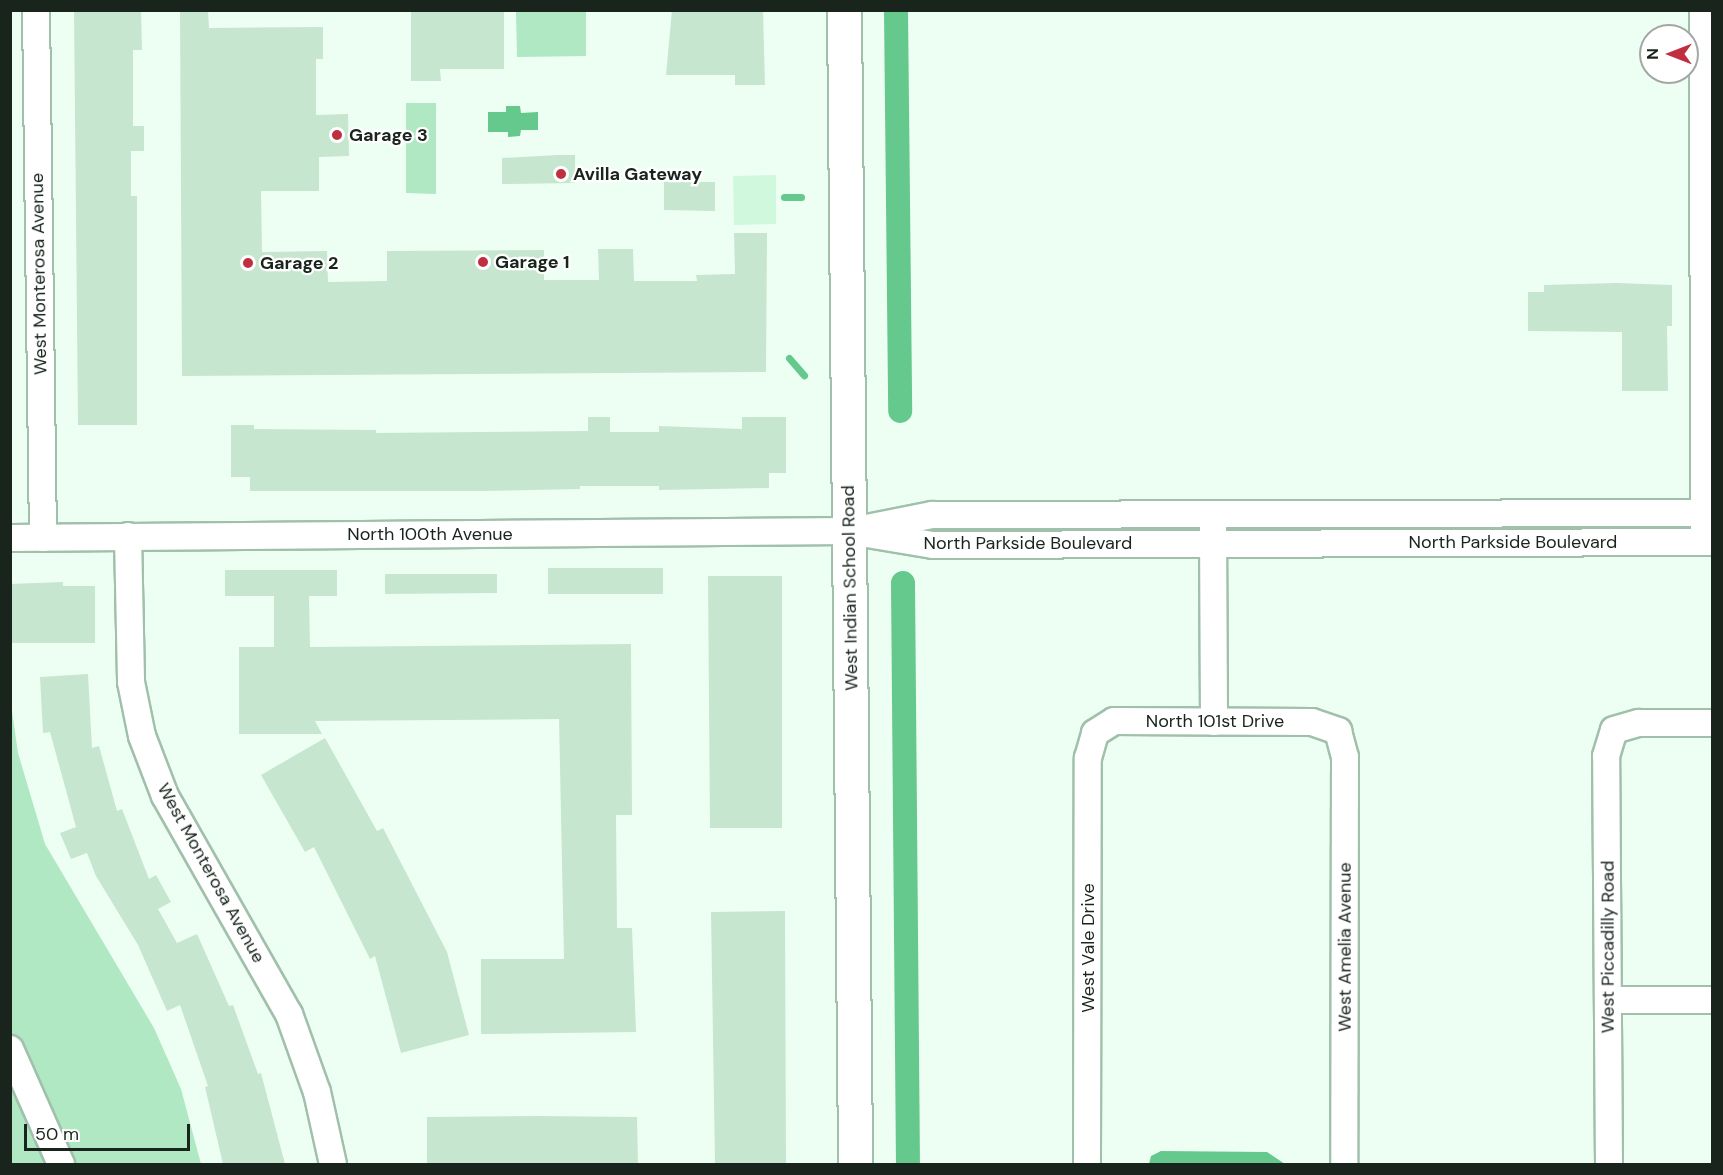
<!DOCTYPE html>
<style>
body{margin:0}
#map{position:relative;width:1723px;height:1175px;overflow:hidden;background:#ecfff2;font-family:"DM Sans",sans-serif}
div>[style]{position:absolute}
.built>*{inset:0;background:#d0f8dd}
.green>*{inset:0;background:#afe8c3}
.water>*{inset:0;background:#65c88d}
.stream>*{height:7px;margin:-3.5px;padding:0 3.5px;transform-origin:3.5px;border-radius:3.5px;background:#65c88d}
.canal>*{height:24px;margin:-12px;padding:0 12px;transform-origin:12px;border-radius:12px;background:#65c88d}
.building>*{inset:0;background:#c6e6d0}
.roads{filter:drop-shadow(2px 0 #a1c0ab) drop-shadow(-2px 0 #a1c0ab) drop-shadow(0 2px #a1c0ab) drop-shadow(0 -2px #a1c0ab)}
.minor>*{height:26px;margin:-13px;padding:0 13px;transform-origin:13px;border-radius:13px;background:#fff}
.secondary>*{height:33px;margin:-16.5px;padding:0 16.5px;transform-origin:16.5px;border-radius:16.5px;background:#fff}
.dots>*{width:16px;height:16px;translate:-50% -50%;box-sizing:border-box;border:3px solid #fff;border-radius:50%}
span{translate:-50% -50%;white-space:nowrap;text-align:center;line-height:1.15;-webkit-text-stroke:4.5px #fff;paint-order:stroke}
.poi-label{font-size:18px;color:#18241c;font-weight:700}
.left{translate:0 -50%;text-align:left}
.street-label{font-size:18px;color:#18241c}
.frame{position:absolute;inset:0;border:12px solid #18241c;pointer-events:none}
.north{position:absolute;left:1639px;top:24px;width:60px;height:60px;box-sizing:border-box;background:#fff;border:2px solid #a3a7a4;border-radius:50%;rotate:270deg;font-size:16px;font-weight:700;line-height:24px;text-align:center;color:#18241c}
.north::after{content:'';display:block;margin:auto;width:21px;height:27px;background:#c02f3f;clip-path:polygon(50% 0,100% 100%,50% 72%,0 100%)}
.scale{position:absolute;left:24px;top:1124px;width:166px;height:27px;box-sizing:border-box;border:3px solid #18241c;border-top:0;padding-left:8px;font-size:18px;line-height:21px;white-space:nowrap;color:#18241c;-webkit-text-stroke:4px #fff;paint-order:stroke}
</style>
<div id="map">
<div class="built">
<i style="clip-path:polygon(776px 175px,776px 224px,734px 225px,733px 176px)"></i>
</div>
<div class="green">
<i style="clip-path:polygon(516px 11px,586px 11px,586px 56px,517px 57px)"></i>
<i style="clip-path:polygon(406px 103px,436px 103px,436px 194px,406px 193px)"></i>
<i style="clip-path:polygon(10px 697px,18px 753px,45px 844px,154px 1028px,181px 1089px,201px 1164px,11px 1164px)"></i>
</div>
<div class="water">
<i style="clip-path:polygon(506px 106px,520px 106px,521px 113px,538px 112px,538px 130px,521px 130px,520px 136px,508px 137px,508px 132px,488px 132px,488px 112px,506px 112px)"></i>
<i style="clip-path:polygon(1161px 1151px,1267px 1152px,1285px 1164px,1149px 1164px,1151px 1156px)"></i>
</div>
<div class="stream">
<i style="left:784px;top:197px;width:17px"></i>
<i style="left:789px;top:358px;width:23px;rotate:49deg"></i>
</div>
<div class="canal">
<i style="left:896px;top:10px;width:401px;rotate:89.4deg"></i>
<i style="left:903px;top:583px;width:581px;rotate:89.51deg"></i>
</div>
<div class="building">
<i style="clip-path:polygon(74px 10px,141px 10px,142px 50px,133px 50px,133px 126px,144px 126px,144px 151px,131px 151px,131px 196px,137px 196px,137px 425px,78px 425px)"></i>
<i style="clip-path:polygon(180px 10px,208px 10px,209px 28px,323px 27px,323px 59px,316px 59px,316px 115px,348px 114px,349px 156px,319px 157px,319px 191px,261px 191px,262px 252px,327px 251px,328px 282px,387px 281px,387px 251px,544px 250px,544px 280px,599px 280px,598px 249px,633px 249px,634px 281px,697px 281px,696px 275px,735px 274px,734px 233px,767px 233px,766px 372px,182px 376px)"></i>
<i style="clip-path:polygon(411px 10px,504px 10px,504px 69px,440px 69px,441px 81px,411px 81px)"></i>
<i style="clip-path:polygon(672px 10px,763px 10px,765px 85px,735px 85px,735px 75px,666px 75px)"></i>
<i style="clip-path:polygon(558px 155px,575px 155px,575px 183px,502px 184px,502px 158px)"></i>
<i style="clip-path:polygon(664px 182px,715px 182px,715px 211px,664px 210px)"></i>
<i style="clip-path:polygon(1616px 283px,1672px 285px,1672px 326px,1667px 326px,1668px 391px,1622px 391px,1622px 332px,1528px 331px,1528px 292px,1544px 292px,1544px 285px)"></i>
<i style="clip-path:polygon(588px 417px,610px 417px,610px 432px,659px 432px,659px 426px,742px 429px,742px 417px,786px 417px,786px 473px,769px 473px,769px 488px,659px 490px,659px 486px,580px 486px,580px 489px,480px 491px,250px 491px,250px 477px,231px 477px,231px 425px,254px 425px,254px 429px,376px 430px,376px 433px,588px 431px)"></i>
<i style="clip-path:polygon(548px 568px,663px 568px,663px 594px,548px 594px)"></i>
<i style="clip-path:polygon(225px 570px,337px 570px,337px 596px,309px 596px,310px 647px,631px 644px,632px 815px,616px 815px,617px 928px,632px 928px,636px 1032px,481px 1034px,481px 959px,564px 959px,559px 719px,315px 721px,322px 734px,239px 734px,239px 647px,274px 647px,274px 596px,225px 596px)"></i>
<i style="clip-path:polygon(385px 574px,497px 574px,497px 593px,385px 594px)"></i>
<i style="clip-path:polygon(708px 576px,782px 576px,782px 828px,710px 828px)"></i>
<i style="clip-path:polygon(63px 582px,63px 586px,95px 586px,95px 643px,10px 643px,10px 584px)"></i>
<i style="clip-path:polygon(88px 674px,92px 748px,99px 746px,117px 811px,122px 809px,149px 879px,156px 875px,171px 902px,158px 909px,177px 943px,197px 934px,229px 1006px,233px 1005px,258px 1074px,261px 1073px,285px 1164px,223px 1164px,205px 1087px,208px 1086px,180px 1005px,167px 1011px,138px 945px,96px 876px,87px 853px,71px 859px,60px 833px,76px 827px,50px 732px,43px 733px,40px 677px)"></i>
<i style="clip-path:polygon(325px 738px,377px 831px,383px 828px,447px 952px,469px 1035px,401px 1053px,375px 956px,370px 959px,314px 847px,305px 852px,261px 775px)"></i>
<i style="clip-path:polygon(785px 911px,786px 1164px,715px 1164px,711px 912px)"></i>
<i style="clip-path:polygon(537px 1116px,637px 1117px,638px 1164px,427px 1164px,427px 1117px)"></i>
</div>
<div class="roads">
<div class="minor">
<i style="left:36px;top:10px;width:528px;rotate:89.24deg"></i>
<i style="left:1703px;top:10px;width:519px;rotate:89.89deg"></i>
<i style="left:1213px;top:527px;width:195px;rotate:89.7deg"></i>
<i style="left:867px;top:528px;width:66px;rotate:-11.3deg"></i>
<i style="left:932px;top:515px;width:780px;rotate:-0.15deg"></i>
<i style="left:128px;top:536px;width:146px;rotate:88.8deg"></i>
<i style="left:131px;top:682px;width:55px;rotate:78.5deg"></i>
<i style="left:142px;top:736px;width:64px;rotate:69deg"></i>
<i style="left:165px;top:796px;width:251px;rotate:60.4deg"></i>
<i style="left:289px;top:1014px;width:83px;rotate:70.3deg"></i>
<i style="left:317px;top:1092px;width:74px;rotate:77.5deg"></i>
<i style="left:10px;top:538px;width:839px;rotate:-0.48deg"></i>
<i style="left:849px;top:531px;width:85px;rotate:9.5deg"></i>
<i style="left:933px;top:545px;width:779px;rotate:-0.22deg"></i>
<i style="left:1609px;top:1000px;width:103px"></i>
<i style="left:10px;top:1049px;width:126px;rotate:66.1deg"></i>
<i style="left:1087px;top:1164px;width:406px;rotate:-89.9deg"></i>
<i style="left:1088px;top:758px;width:26px;rotate:-74deg"></i>
<i style="left:1095px;top:733px;width:22px;rotate:-32deg"></i>
<i style="left:1114px;top:721px;width:198px;rotate:0.3deg"></i>
<i style="left:1312px;top:722px;width:28px;rotate:19deg"></i>
<i style="left:1338px;top:731px;width:27px;rotate:75deg"></i>
<i style="left:1345px;top:757px;width:407px;rotate:90.1deg"></i>
<i style="left:1609px;top:1164px;width:408px;rotate:-90.4deg"></i>
<i style="left:1606px;top:756px;width:27px;rotate:-73deg"></i>
<i style="left:1614px;top:730px;width:26px;rotate:-16deg"></i>
<i style="left:1639px;top:723px;width:73px"></i>
</div>
<div class="secondary">
<i style="left:844px;top:10px;width:1154px;rotate:89.45deg"></i>
</div>
</div>
<div class="dots">
<i style="left:337px;top:135px;background:#c02f3f"></i>
<i style="left:561px;top:174px;background:#c02f3f"></i>
<i style="left:483px;top:262px;background:#c02f3f"></i>
<i style="left:248px;top:263px;background:#c02f3f"></i>
</div>
<div class="poi-label">
<span class="left" style="left:349px;top:135px">Garage 3</span>
<span class="left" style="left:573px;top:174px">Avilla Gateway</span>
<span class="left" style="left:495px;top:262px">Garage 1</span>
<span class="left" style="left:260px;top:263px">Garage 2</span>
</div>
<div class="street-label">
<span style="left:39px;top:274px;rotate:-91deg">West Monterosa Avenue</span>
<span style="left:430px;top:534px">North 100th Avenue</span>
<span style="left:1513px;top:542px">North Parkside Boulevard</span>
<span style="left:1028px;top:543px">North Parkside Boulevard</span>
<span style="left:850px;top:588px;rotate:-91deg">West Indian School Road</span>
<span style="left:1215px;top:721px">North 101st Drive</span>
<span style="left:211px;top:873px;rotate:61deg">West Monterosa Avenue</span>
<span style="left:1345px;top:947px;rotate:-90deg">West Amelia Avenue</span>
<span style="left:1608px;top:947px;rotate:-90deg">West Piccadilly Road</span>
<span style="left:1088px;top:948px;rotate:-90deg">West Vale Drive</span>
</div>
<div class="frame"></div>
<div class="north">N</div>
<div class="scale">50 m</div>
</div>
